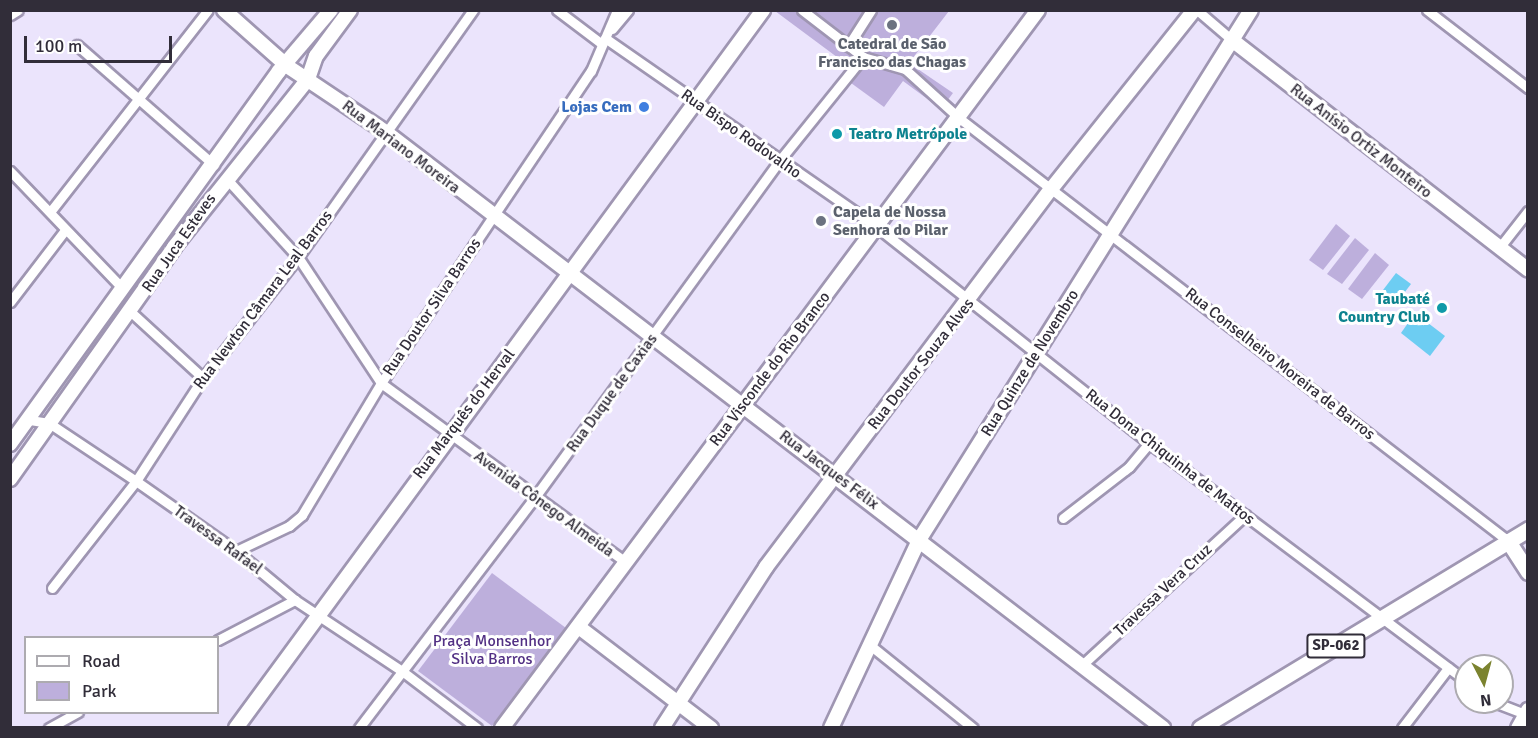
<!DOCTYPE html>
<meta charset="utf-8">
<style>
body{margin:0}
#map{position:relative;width:1538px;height:738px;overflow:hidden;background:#ebe4fc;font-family:Signika,sans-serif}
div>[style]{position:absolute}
.green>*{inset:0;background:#bdafdc}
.water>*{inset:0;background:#6dcdf2}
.roads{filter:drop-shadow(2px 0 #9f96b2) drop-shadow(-2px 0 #9f96b2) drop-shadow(0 2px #9f96b2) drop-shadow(0 -2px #9f96b2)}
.street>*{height:9px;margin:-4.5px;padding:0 4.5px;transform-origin:4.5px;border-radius:4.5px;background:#fff}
.secondary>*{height:14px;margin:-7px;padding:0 7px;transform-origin:7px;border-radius:7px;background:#fff}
.primary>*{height:15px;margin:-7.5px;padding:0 7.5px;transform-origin:7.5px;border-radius:7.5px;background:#fff}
.dots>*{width:16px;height:16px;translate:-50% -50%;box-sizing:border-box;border:3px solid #fff;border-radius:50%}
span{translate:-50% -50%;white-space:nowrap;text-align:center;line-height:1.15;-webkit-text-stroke:6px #fff;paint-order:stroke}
.shield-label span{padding:2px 4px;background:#fff;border:2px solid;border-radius:4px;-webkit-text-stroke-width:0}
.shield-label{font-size:15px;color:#312d39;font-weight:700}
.worship-label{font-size:16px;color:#5b616d;font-weight:700}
.left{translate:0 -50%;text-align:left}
.shop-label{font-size:16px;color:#366cbe;font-weight:700}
.right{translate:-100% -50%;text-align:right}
.street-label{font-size:16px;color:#312d39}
.culture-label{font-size:16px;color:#0d838f;font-weight:700}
.park-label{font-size:16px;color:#523084}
.frame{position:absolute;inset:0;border:12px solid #312d39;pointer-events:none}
.legend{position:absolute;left:24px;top:636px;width:195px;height:78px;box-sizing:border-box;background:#fff;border:2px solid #adabb0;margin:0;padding:8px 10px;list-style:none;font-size:18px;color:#312d39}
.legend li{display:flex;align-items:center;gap:12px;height:30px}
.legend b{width:30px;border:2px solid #adabb0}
.north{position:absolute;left:1454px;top:654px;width:60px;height:60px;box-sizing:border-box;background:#fff;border:2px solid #adabb0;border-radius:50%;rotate:174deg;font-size:16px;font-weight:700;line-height:24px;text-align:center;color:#312d39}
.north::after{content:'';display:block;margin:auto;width:21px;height:27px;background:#7b832f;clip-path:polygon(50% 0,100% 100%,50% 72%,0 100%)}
.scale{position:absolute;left:24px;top:36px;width:148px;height:27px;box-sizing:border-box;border:3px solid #312d39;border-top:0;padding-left:8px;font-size:18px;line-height:21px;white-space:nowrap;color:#312d39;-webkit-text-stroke:4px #fff;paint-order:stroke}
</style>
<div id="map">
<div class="green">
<i style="clip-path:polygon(775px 11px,949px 11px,909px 63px,953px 93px,941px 109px,903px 81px,884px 107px,851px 83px,793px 156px,783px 148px,849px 66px)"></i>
<i style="clip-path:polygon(1336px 224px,1350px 236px,1323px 270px,1309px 260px)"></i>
<i style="clip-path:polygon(1355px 238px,1369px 250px,1342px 284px,1327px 274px)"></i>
<i style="clip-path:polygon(1375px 253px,1389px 265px,1362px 299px,1348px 289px)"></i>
<i style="clip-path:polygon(492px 573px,566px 628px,492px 726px,418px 671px)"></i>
</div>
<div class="water">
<i style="clip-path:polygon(1396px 273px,1411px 284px,1395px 305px,1380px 294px)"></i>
<i style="clip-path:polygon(1415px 313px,1445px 336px,1430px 356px,1401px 333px)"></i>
</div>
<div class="roads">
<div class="street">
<i style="left:557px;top:10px;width:56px;rotate:37.1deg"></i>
<i style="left:802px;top:10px;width:77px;rotate:37.6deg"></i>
<i style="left:863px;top:57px;width:44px;rotate:15.9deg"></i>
<i style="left:905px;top:69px;width:73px;rotate:42.2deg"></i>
<i style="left:959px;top:118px;width:693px;rotate:37.61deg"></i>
<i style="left:1197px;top:10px;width:46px;rotate:40.6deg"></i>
<i style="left:1427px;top:10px;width:128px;rotate:37.7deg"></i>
<i style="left:10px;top:15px;width:9px;rotate:-32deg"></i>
<i style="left:612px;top:29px;width:25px;rotate:-50deg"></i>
<i style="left:605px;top:38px;width:333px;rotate:34.8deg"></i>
<i style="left:878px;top:228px;width:346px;rotate:38.4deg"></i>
<i style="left:1149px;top:443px;width:396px;rotate:36.9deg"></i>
<i style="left:77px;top:45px;width:182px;rotate:41.2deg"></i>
<i style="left:848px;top:46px;width:43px;rotate:-57.4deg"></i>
<i style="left:10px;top:171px;width:163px;rotate:46.2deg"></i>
<i style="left:226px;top:178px;width:107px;rotate:47.7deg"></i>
<i style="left:298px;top:257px;width:151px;rotate:56.6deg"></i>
<i style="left:381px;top:383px;width:303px;rotate:36.2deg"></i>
<i style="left:50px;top:212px;width:256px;rotate:-52deg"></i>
<i style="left:1499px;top:248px;width:47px;rotate:-51.9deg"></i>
<i style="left:10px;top:302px;width:91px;rotate:-52.6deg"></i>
<i style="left:131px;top:312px;width:98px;rotate:42.5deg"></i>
<i style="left:30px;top:420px;width:19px;rotate:9deg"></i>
<i style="left:49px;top:423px;width:105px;rotate:33.7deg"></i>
<i style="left:136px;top:481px;width:122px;rotate:35deg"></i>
<i style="left:236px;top:551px;width:77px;rotate:39.7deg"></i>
<i style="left:295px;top:600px;width:128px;rotate:33.6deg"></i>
<i style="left:402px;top:671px;width:94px;rotate:37.2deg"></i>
<i style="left:1063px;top:518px;width:83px;rotate:-37.7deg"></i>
<i style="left:1129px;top:467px;width:31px;rotate:-50deg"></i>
<i style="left:236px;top:551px;width:59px;rotate:-25.3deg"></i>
<i style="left:289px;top:526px;width:17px;rotate:-40deg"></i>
<i style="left:302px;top:515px;width:154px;rotate:-59.1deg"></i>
<i style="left:381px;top:383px;width:376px;rotate:-56.1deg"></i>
<i style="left:591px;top:71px;width:66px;rotate:-66.9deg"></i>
<i style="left:52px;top:588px;width:136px;rotate:-51.9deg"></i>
<i style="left:136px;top:481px;width:123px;rotate:-57deg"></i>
<i style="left:203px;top:378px;width:154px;rotate:-51.9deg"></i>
<i style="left:298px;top:257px;width:303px;rotate:-54.7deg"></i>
<i style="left:218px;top:640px;width:87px;rotate:-27.5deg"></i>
<i style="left:870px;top:645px;width:132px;rotate:38.9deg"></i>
<i style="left:1082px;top:665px;width:222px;rotate:-42.6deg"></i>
<i style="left:1494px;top:702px;width:33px;rotate:21deg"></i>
<i style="left:49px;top:728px;width:33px;rotate:-29deg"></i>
<i style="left:359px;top:728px;width:290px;rotate:-52.7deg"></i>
<i style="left:535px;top:497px;width:415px;rotate:-54deg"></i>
<i style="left:779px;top:161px;width:134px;rotate:-51.1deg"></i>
<i style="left:1402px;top:728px;width:76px;rotate:-52.5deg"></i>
</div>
<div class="secondary">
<i style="left:224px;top:10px;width:84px;rotate:41.6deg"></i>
<i style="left:287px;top:66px;width:120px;rotate:33.8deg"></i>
<i style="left:387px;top:133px;width:978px;rotate:37.48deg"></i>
<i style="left:1232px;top:40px;width:375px;rotate:37.8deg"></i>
<i style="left:10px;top:444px;width:460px;rotate:-54.2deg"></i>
<i style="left:279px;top:71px;width:80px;rotate:-49.6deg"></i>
<i style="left:10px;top:479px;width:284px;rotate:-54.7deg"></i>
<i style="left:174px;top:247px;width:215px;rotate:-51.4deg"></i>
<i style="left:308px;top:79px;width:24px;rotate:-71deg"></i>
<i style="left:316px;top:56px;width:57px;rotate:-53.5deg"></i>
<i style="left:580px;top:628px;width:165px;rotate:37.4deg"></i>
<i style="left:236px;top:728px;width:891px;rotate:-53.72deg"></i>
<i style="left:502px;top:728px;width:896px;rotate:-53.26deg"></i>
<i style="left:662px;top:728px;width:192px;rotate:-57.1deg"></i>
<i style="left:766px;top:567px;width:475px;rotate:-53deg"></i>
<i style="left:1052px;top:188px;width:228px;rotate:-51.4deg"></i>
<i style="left:831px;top:728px;width:208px;rotate:-64.9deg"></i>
<i style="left:919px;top:540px;width:625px;rotate:-57.94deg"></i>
</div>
<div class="primary">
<i style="left:1508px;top:541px;width:37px;rotate:57deg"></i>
<i style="left:1200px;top:728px;width:384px;rotate:-31.2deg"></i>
<i style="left:1518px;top:728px;width:21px;rotate:-61deg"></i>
</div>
</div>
<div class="dots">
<i style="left:892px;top:25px;background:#6b7280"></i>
<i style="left:644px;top:107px;background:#3f7fe0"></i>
<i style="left:837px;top:134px;background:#0f9aa8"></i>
<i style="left:821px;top:221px;background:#6b7280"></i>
<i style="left:1442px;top:308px;background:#0f9aa8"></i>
</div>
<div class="shield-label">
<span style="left:1336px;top:646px">SP-062</span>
</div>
<div class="worship-label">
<span style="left:892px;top:53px">Catedral de São<br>Francisco das Chagas</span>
<span class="left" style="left:833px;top:221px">Capela de Nossa<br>Senhora do Pilar</span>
</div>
<div class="shop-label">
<span class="right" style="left:632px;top:107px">Lojas Cem</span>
</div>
<div class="street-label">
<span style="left:741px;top:134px;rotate:35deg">Rua Bispo Rodovalho</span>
<span style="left:1361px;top:141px;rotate:38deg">Rua Anísio Ortiz Monteiro</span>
<span style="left:401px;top:147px;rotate:37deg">Rua Mariano Moreira</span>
<span style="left:179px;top:243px;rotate:-55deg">Rua Juca Esteves</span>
<span style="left:263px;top:300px;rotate:-53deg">Rua Newton Câmara Leal Barros</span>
<span style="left:432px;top:307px;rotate:-56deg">Rua Doutor Silva Barros</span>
<span style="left:1030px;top:363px;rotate:-58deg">Rua Quinze de Novembro</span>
<span style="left:921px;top:364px;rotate:-52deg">Rua Doutor Souza Alves</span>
<span style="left:1280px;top:364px;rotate:38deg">Rua Conselheiro Moreira de Barros</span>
<span style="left:770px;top:369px;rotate:-53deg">Rua Visconde do Rio Branco</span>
<span style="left:612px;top:393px;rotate:-54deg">Rua Duque de Caxias</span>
<span style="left:464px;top:414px;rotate:-53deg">Rua Marquês do Herval</span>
<span style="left:1170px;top:457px;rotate:38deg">Rua Dona Chiquinha de Mattos</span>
<span style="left:829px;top:470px;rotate:37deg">Rua Jacques Félix</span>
<span style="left:544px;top:504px;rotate:36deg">Avenida Cônego Almeida</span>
<span style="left:218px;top:540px;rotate:36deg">Travessa Rafael</span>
<span style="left:1163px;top:590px;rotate:-43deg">Travessa Vera Cruz</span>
</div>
<div class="culture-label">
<span class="left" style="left:849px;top:134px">Teatro Metrópole</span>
<span class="right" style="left:1430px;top:308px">Taubaté<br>Country Club</span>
</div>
<div class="park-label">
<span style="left:492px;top:650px">Praça Monsenhor<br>Silva Barros</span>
</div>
<div class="frame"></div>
<ul class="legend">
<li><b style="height:8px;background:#fff"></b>Road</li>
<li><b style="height:16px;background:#bdafdc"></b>Park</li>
</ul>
<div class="north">N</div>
<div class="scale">100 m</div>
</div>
